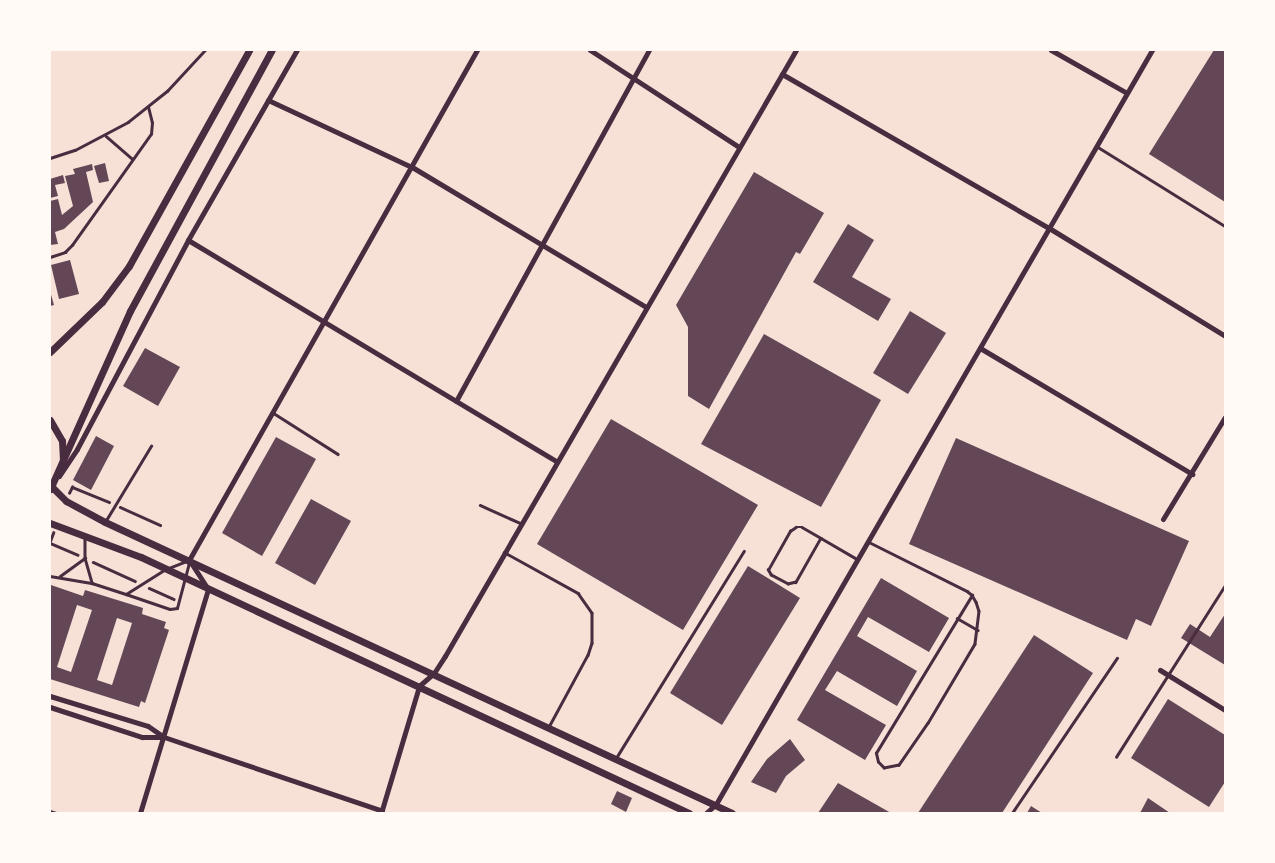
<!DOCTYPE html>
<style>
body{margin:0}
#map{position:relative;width:1275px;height:863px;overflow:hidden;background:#f7e1d7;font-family:"PT Sans Narrow",sans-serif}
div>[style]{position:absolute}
.building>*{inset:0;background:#644757}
.path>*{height:2.5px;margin:-1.25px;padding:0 1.25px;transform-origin:1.25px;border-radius:1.25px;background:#4a2c40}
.service>*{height:2.5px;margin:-1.25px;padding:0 1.25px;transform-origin:1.25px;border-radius:1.25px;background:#4a2c40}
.minor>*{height:5px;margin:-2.5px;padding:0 2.5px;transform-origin:2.5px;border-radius:2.5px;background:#4a2c40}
.secondary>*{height:7px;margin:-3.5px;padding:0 3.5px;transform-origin:3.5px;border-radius:3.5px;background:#4a2c40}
span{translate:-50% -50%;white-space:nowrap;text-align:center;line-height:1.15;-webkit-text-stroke:4px #fffaf5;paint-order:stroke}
.frame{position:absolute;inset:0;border:51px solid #fffaf5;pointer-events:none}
</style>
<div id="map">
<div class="building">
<i style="clip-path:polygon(1214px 50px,1225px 50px,1225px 202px,1149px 154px)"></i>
<i style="clip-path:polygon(105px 163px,109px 181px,99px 183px,94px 166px)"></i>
<i style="clip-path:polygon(92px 164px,93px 170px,86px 172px,93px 202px,64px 229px,55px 232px,58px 244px,50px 245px,50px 201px,58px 199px,62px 215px,73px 206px,65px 176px,75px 174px,73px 169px)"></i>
<i style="clip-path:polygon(754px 172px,824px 213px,800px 254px,796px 252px,709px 409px,688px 396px,688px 327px,676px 305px)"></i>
<i style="clip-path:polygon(63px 175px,65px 183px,55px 185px,58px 196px,50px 198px,50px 179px)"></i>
<i style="clip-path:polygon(848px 224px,874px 240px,852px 277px,891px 299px,878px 321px,813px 282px)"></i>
<i style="clip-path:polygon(70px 260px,79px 294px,59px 299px,51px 265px)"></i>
<i style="clip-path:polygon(50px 291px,54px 305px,50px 306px)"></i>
<i style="clip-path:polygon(910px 311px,946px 333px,908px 394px,873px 373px)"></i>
<i style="clip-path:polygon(764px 334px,881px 400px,821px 507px,701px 444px)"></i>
<i style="clip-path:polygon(145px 348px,180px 367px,158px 406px,123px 386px)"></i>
<i style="clip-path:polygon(611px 419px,758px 505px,683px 630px,537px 544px)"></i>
<i style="clip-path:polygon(96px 436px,114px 446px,91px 490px,73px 480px)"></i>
<i style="clip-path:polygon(276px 437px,316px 459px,262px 556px,222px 533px)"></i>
<i style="clip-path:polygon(956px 438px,1189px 541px,1151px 626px,1136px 619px,1127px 640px,909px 544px)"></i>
<i style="clip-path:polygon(311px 499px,351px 521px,315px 585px,275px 563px)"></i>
<i style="clip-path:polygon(748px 566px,800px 598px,722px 725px,670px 693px)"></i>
<i style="clip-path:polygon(881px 578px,949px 618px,929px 652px,868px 617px,857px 636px,917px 671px,897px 706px,837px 671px,825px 690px,886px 725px,865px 760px,797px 720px)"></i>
<i style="clip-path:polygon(evenodd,51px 585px,83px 596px,85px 590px,143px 608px,142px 614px,166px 622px,164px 628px,169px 630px,145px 703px,141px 701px,139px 707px,50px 679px,51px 585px,77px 605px,92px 610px,71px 672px,57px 667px,77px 605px,51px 585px,117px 618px,132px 623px,112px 685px,97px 680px,117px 618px)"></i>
<i style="clip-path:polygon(1225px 614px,1225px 665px,1181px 638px,1190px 624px,1210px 637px)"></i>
<i style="clip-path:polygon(1034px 635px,1093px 673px,1002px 813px,918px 813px)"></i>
<i style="clip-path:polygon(1168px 699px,1225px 735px,1225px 782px,1209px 807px,1131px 758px)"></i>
<i style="clip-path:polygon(790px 739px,805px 760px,786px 776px,776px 793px,751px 782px,767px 759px)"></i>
<i style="clip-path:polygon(838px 783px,891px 813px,818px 813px)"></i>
<i style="clip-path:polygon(617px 791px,632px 798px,626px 812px,611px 804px)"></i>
<i style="clip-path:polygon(1148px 798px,1170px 813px,1140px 813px)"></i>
<i style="clip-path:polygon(1031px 806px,1042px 813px,1027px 813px)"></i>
</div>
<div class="path">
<i style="left:69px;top:493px;width:7px;rotate:-63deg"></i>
<i style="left:72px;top:487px;width:40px;rotate:22deg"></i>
<i style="left:120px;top:507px;width:44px;rotate:24.2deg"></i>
<i style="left:50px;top:541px;width:9px;rotate:-69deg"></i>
<i style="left:50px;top:543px;width:30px;rotate:23deg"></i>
<i style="left:93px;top:562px;width:46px;rotate:24.3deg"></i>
<i style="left:149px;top:588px;width:27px;rotate:24deg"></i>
</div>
<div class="service">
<i style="left:106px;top:136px;width:35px;rotate:41deg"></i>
<i style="left:1098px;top:147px;width:150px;rotate:31.9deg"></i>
<i style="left:50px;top:158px;width:26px;rotate:-18deg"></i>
<i style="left:75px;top:150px;width:60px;rotate:-27.8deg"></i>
<i style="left:128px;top:122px;width:50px;rotate:-38.5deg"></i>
<i style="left:167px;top:91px;width:56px;rotate:-47.2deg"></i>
<i style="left:50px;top:257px;width:16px;rotate:-18deg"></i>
<i style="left:65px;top:252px;width:10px;rotate:-45deg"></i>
<i style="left:72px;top:245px;width:136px;rotate:-54.6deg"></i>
<i style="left:151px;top:134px;width:11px;rotate:-85deg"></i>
<i style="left:152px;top:123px;width:16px;rotate:-104deg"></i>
<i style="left:272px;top:412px;width:78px;rotate:32.5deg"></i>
<i style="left:480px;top:505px;width:44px;rotate:24.2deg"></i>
<i style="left:105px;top:522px;width:89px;rotate:-58.8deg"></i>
<i style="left:85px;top:538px;width:20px;rotate:90deg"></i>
<i style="left:85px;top:558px;width:26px;rotate:74deg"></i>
<i style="left:821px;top:538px;width:51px;rotate:119.6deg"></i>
<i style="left:796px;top:582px;width:8px;rotate:166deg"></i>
<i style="left:788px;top:584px;width:19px;rotate:-152deg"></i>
<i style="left:771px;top:575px;width:6px;rotate:-121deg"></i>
<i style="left:768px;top:570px;width:45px;rotate:-60.6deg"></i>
<i style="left:790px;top:531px;width:7px;rotate:-34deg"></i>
<i style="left:796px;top:527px;width:6px"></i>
<i style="left:802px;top:527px;width:22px;rotate:30deg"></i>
<i style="left:821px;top:538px;width:42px;rotate:30.3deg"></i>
<i style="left:869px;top:542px;width:110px;rotate:26.6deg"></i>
<i style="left:967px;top:591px;width:6px;rotate:39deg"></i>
<i style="left:972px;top:595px;width:8px;rotate:60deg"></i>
<i style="left:976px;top:602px;width:9px;rotate:72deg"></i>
<i style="left:979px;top:611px;width:33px;rotate:97deg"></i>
<i style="left:975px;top:644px;width:92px;rotate:120.7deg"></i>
<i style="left:928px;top:723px;width:51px;rotate:124.6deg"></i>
<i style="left:899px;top:765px;width:15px;rotate:169deg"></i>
<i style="left:884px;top:768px;width:8px;rotate:-135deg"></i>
<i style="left:878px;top:762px;width:9px;rotate:-103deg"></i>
<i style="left:876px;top:753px;width:185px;rotate:-58.7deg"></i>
<i style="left:504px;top:552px;width:85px;rotate:29deg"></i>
<i style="left:578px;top:593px;width:24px;rotate:55deg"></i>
<i style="left:592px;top:613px;width:30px;rotate:90deg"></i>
<i style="left:592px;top:643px;width:13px;rotate:108deg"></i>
<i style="left:588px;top:655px;width:82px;rotate:118.4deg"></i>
<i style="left:169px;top:568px;width:16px;rotate:-22deg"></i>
<i style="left:50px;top:576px;width:43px;rotate:9.5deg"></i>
<i style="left:92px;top:583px;width:36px;rotate:18deg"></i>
<i style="left:126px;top:594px;width:45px;rotate:-32.3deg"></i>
<i style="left:60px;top:576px;width:31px;rotate:-36deg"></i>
<i style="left:126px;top:594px;width:46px;rotate:18.8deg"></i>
<i style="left:170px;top:609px;width:7px;rotate:-8deg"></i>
<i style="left:177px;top:608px;width:47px;rotate:-75.1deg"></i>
<i style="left:957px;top:618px;width:24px;rotate:30deg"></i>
<i style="left:1116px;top:757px;width:204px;rotate:-57.6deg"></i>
<i style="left:616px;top:758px;width:243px;rotate:-58.3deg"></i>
<i style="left:50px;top:811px;width:6px;rotate:18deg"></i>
<i style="left:1012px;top:813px;width:187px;rotate:-55.9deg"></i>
</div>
<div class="minor">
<i style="left:590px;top:50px;width:178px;rotate:33.1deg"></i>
<i style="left:1051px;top:50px;width:87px;rotate:29.5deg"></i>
<i style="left:782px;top:74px;width:308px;rotate:30deg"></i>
<i style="left:1049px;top:228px;width:206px;rotate:31.5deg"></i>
<i style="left:268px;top:100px;width:159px;rotate:25deg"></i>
<i style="left:412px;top:167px;width:273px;rotate:30.9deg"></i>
<i style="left:188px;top:240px;width:429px;rotate:31deg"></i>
<i style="left:980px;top:348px;width:247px;rotate:30.7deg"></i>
<i style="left:456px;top:401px;width:401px;rotate:-61.2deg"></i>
<i style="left:59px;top:476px;width:32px;rotate:-56deg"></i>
<i style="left:77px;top:449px;width:237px;rotate:-62deg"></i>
<i style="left:188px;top:240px;width:219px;rotate:-60.2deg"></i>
<i style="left:1163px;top:519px;width:119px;rotate:-58.7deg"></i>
<i style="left:1160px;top:670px;width:76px;rotate:31.6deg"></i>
<i style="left:50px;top:696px;width:102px;rotate:17deg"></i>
<i style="left:148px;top:726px;width:19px;rotate:35deg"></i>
<i style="left:164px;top:737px;width:230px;rotate:18.7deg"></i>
<i style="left:50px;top:707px;width:97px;rotate:18.1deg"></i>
<i style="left:142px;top:737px;width:22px"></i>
<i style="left:140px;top:813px;width:234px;rotate:-73.1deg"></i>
<i style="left:208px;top:589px;width:35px;rotate:-123deg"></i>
<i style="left:189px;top:560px;width:586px;rotate:-60.55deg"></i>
<i style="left:381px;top:813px;width:133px;rotate:-73.3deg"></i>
<i style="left:419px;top:686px;width:20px;rotate:-41deg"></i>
<i style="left:434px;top:673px;width:20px;rotate:-57deg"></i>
<i style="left:445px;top:656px;width:700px;rotate:-59.92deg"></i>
<i style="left:706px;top:813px;width:13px;rotate:-42deg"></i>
<i style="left:716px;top:804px;width:871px;rotate:-59.96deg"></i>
</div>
<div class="secondary">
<i style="left:50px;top:352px;width:72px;rotate:-43.9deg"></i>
<i style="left:102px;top:302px;width:45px;rotate:-53.1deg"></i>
<i style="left:129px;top:266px;width:247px;rotate:-60.9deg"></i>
<i style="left:50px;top:420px;width:24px;rotate:60deg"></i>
<i style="left:62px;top:441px;width:19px;rotate:87deg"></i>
<i style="left:63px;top:460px;width:32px;rotate:114deg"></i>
<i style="left:63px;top:460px;width:163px;rotate:-65.8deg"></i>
<i style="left:130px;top:311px;width:297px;rotate:-61.5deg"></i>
<i style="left:52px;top:487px;width:20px;rotate:45deg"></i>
<i style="left:66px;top:501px;width:44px;rotate:28.3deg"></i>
<i style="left:105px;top:522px;width:691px;rotate:24.9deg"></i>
<i style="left:50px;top:523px;width:97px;rotate:20.5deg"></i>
<i style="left:141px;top:557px;width:605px;rotate:25.04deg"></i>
</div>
<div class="frame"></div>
</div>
